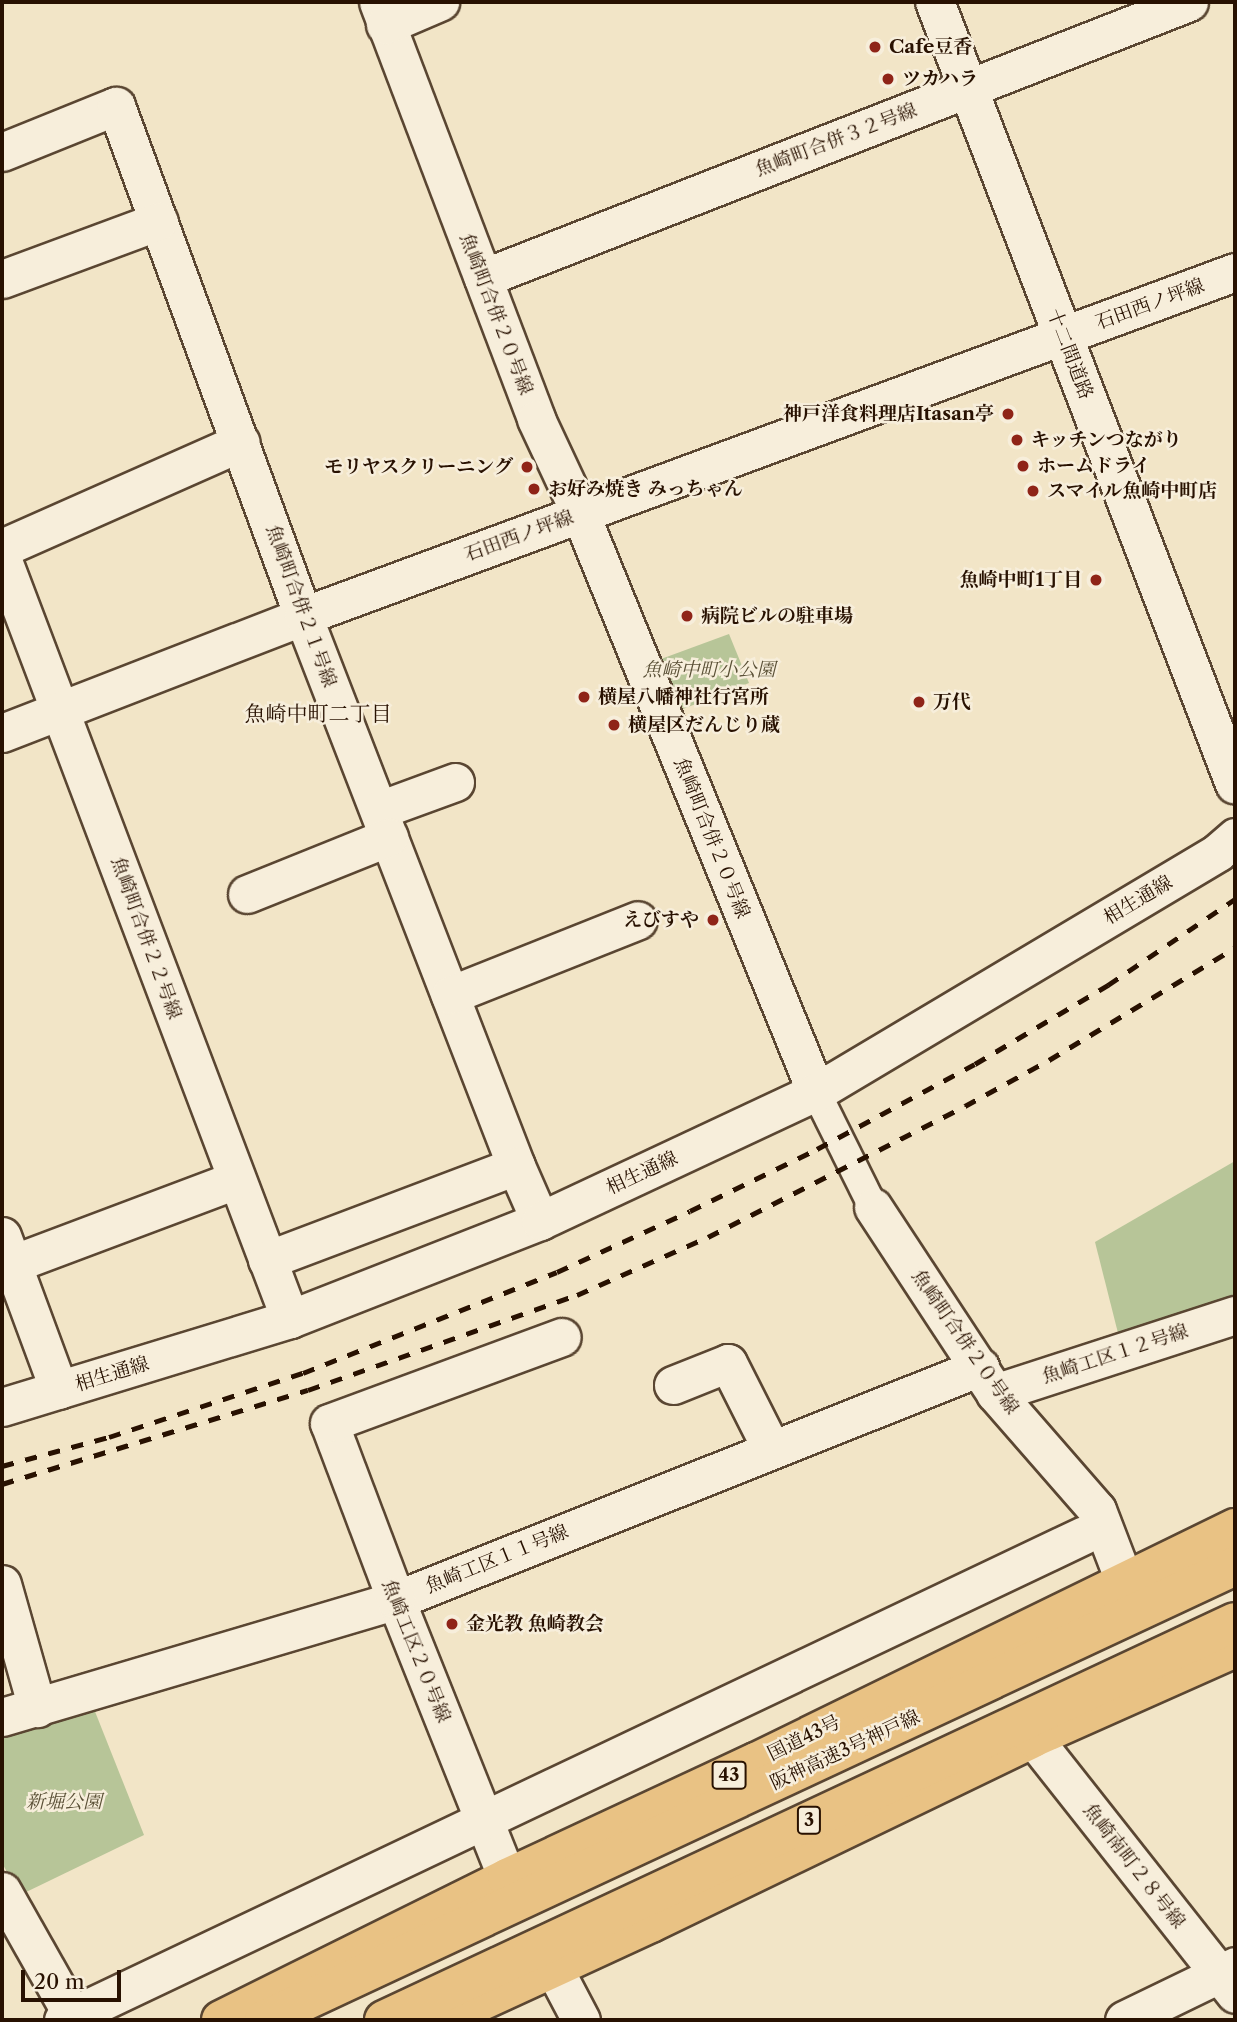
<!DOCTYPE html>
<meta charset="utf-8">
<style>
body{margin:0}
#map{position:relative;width:1237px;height:2022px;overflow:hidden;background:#f2e5c7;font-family:"Libre Caslon Text","Noto Serif JP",serif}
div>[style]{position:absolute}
.green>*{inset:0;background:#b7c598}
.roads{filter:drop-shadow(2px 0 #5a4632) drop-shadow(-2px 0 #5a4632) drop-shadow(0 2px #5a4632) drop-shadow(0 -2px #5a4632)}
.pedestrian>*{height:28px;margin:-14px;padding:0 14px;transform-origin:14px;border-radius:14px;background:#f7eedb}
.minor>*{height:37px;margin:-18.5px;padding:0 18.5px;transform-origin:18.5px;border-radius:18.5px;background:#f7eedb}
.tertiary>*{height:38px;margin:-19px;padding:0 19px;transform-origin:19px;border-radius:19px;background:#f7eedb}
.trunk>*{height:38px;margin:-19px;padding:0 19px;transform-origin:19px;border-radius:19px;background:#e9c284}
.motorway>*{height:38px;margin:-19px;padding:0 19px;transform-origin:19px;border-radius:19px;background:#e9c284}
.rail>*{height:5px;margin-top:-2.5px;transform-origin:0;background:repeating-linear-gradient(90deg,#281101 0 12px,transparent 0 24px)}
.dots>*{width:19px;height:19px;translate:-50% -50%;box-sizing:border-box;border:4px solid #f7eedb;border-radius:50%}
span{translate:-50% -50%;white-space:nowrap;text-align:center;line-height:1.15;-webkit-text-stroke:5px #f7eedb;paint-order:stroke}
.shield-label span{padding:2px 5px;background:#f7eedb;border:2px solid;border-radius:5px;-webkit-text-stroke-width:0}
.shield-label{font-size:18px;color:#281101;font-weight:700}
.poi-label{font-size:19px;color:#281101;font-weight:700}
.left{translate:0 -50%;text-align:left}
.right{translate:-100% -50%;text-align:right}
.street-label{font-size:19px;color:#281101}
.park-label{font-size:19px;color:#5a5036;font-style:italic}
.neighbourhood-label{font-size:21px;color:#281101}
.frame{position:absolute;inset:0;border:4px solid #281101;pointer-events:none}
.scale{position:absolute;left:21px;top:1970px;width:100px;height:32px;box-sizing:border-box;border:4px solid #281101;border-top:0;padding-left:9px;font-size:21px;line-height:24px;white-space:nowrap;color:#281101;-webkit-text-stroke:5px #f7eedb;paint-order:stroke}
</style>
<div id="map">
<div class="green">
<i style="clip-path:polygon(729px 634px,749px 683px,683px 709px,661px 659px)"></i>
<i style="clip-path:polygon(1235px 1161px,1235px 1305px,1119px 1337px,1095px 1242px)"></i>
<i style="clip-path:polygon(92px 1704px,144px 1835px,20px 1895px,2px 1863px,2px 1729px)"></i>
</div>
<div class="roads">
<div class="pedestrian">
<i style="left:816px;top:1092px;width:128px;rotate:63.6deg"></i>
</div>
<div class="minor">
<i style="left:378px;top:2px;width:446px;rotate:69.2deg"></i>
<i style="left:536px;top:419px;width:104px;rotate:64.9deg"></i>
<i style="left:580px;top:513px;width:625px;rotate:67.82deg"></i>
<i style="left:2px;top:152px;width:123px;rotate:-22deg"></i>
<i style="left:116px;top:106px;width:543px;rotate:69.86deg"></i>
<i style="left:303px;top:616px;width:590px;rotate:68.83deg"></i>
<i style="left:516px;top:1166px;width:60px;rotate:66.4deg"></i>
<i style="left:483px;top:278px;width:758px;rotate:-21.35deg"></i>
<i style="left:2px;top:279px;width:167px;rotate:-20.3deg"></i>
<i style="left:2px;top:548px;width:261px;rotate:-23.9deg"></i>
<i style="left:2px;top:558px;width:814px;rotate:69.27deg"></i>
<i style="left:2px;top:733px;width:323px;rotate:-21.2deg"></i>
<i style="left:303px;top:616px;width:993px;rotate:-20.26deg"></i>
<i style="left:379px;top:810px;width:81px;rotate:-20.2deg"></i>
<i style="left:247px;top:894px;width:153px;rotate:-21.9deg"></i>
<i style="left:450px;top:995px;width:202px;rotate:-21.7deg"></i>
<i style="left:873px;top:1207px;width:222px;rotate:56.7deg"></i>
<i style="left:995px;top:1393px;width:155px;rotate:48.9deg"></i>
<i style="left:1097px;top:1510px;width:78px;rotate:69deg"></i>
<i style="left:2px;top:1236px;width:164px;rotate:69.7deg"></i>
<i style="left:267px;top:1260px;width:266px;rotate:-20.7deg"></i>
<i style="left:12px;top:1264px;width:239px;rotate:-20.6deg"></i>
<i style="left:673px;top:1385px;width:59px;rotate:-21.8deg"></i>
<i style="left:728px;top:1363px;width:95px;rotate:63.2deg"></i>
<i style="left:995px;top:1393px;width:252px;rotate:-18deg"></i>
<i style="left:2px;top:1407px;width:301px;rotate:-17deg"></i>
<i style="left:290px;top:1319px;width:269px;rotate:-21.4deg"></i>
<i style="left:540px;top:1221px;width:305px;rotate:-25.1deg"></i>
<i style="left:816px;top:1092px;width:468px;rotate:-30.8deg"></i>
<i style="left:1218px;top:852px;width:23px;rotate:-41deg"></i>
<i style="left:2px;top:1584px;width:129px;rotate:74.2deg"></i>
<i style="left:2px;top:1717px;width:411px;rotate:-16.5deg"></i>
<i style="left:396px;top:1600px;width:629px;rotate:-21.75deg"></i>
<i style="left:1033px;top:1738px;width:326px;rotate:51.7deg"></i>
<i style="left:507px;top:1878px;width:299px;rotate:-111.8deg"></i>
<i style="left:396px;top:1600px;width:189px;rotate:-110.7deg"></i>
<i style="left:329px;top:1423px;width:248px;rotate:-20.3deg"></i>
<i style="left:2px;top:1891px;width:148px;rotate:60.5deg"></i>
<i style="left:553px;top:1967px;width:60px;rotate:62.2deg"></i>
<i style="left:63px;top:2020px;width:1130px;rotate:-25.41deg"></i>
<i style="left:1124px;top:2020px;width:123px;rotate:-25.9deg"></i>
</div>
<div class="tertiary">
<i style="left:935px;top:2px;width:838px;rotate:69.01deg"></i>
<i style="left:386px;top:25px;width:59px;rotate:-23.1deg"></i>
</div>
<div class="trunk">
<i style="left:221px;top:2020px;width:319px;rotate:-26.4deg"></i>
<i style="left:507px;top:1878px;width:275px;rotate:-25deg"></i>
<i style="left:756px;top:1762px;width:533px;rotate:-26.04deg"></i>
<i style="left:440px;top:2020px;width:232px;rotate:-24.7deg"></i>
<i style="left:651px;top:1923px;width:424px;rotate:-25.8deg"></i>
<i style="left:1033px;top:1738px;width:221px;rotate:-24deg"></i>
</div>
<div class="motorway">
<i style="left:264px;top:2020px;width:1072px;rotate:-25.06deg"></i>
<i style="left:384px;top:2020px;width:939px;rotate:-25.06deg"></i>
</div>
</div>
<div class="rail">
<i style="left:2px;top:1466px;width:111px;rotate:-15.2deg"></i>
<i style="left:109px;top:1437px;width:204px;rotate:-18.3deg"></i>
<i style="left:303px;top:1373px;width:273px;rotate:-21.7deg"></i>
<i style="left:557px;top:1272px;width:146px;rotate:-24.6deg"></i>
<i style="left:690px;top:1211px;width:141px;rotate:-26deg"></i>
<i style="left:817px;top:1149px;width:179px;rotate:-28.3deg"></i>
<i style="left:975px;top:1064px;width:155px;rotate:-30.7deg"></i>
<i style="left:1108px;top:985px;width:153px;rotate:-34.1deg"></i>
<i style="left:2px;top:1484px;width:320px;rotate:-17.1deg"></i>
<i style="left:308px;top:1390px;width:285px;rotate:-19.5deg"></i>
<i style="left:577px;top:1295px;width:143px;rotate:-23.9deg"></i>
<i style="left:708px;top:1237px;width:288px;rotate:-27deg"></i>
<i style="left:965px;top:1106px;width:96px;rotate:-28.7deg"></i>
<i style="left:1049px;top:1060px;width:217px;rotate:-31.1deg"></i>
</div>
<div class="dots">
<i style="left:875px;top:47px;background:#8f2418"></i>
<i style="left:888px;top:79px;background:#8f2418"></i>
<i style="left:1008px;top:414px;background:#8f2418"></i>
<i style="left:1017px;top:440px;background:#8f2418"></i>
<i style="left:1023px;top:466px;background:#8f2418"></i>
<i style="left:527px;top:467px;background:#8f2418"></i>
<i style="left:534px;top:489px;background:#8f2418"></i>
<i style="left:1033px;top:491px;background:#8f2418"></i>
<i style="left:1096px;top:580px;background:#8f2418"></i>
<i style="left:687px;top:616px;background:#8f2418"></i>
<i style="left:584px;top:697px;background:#8f2418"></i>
<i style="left:919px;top:702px;background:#8f2418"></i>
<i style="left:614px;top:725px;background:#8f2418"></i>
<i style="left:713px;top:920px;background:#8f2418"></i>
<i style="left:452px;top:1624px;background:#8f2418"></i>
</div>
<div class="shield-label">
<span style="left:729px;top:1775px">43</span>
<span style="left:809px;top:1820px">3</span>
</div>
<div class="poi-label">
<span class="left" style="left:889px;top:47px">Cafe豆香</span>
<span class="left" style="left:902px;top:79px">ツカハラ</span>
<span class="right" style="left:994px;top:414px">神戸洋食料理店Itasan亭</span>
<span class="left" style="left:1031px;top:440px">キッチンつながり</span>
<span class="left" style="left:1037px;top:466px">ホームドライ</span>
<span class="right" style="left:513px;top:467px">モリヤスクリーニング</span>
<span class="left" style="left:548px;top:489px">お好み焼き みっちゃん</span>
<span class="left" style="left:1047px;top:491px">スマイル魚崎中町店</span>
<span class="right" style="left:1082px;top:580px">魚崎中町1丁目</span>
<span class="left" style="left:701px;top:616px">病院ビルの駐車場</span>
<span class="left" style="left:598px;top:697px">横屋八幡神社行宮所</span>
<span class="left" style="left:933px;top:702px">万代</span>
<span class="left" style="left:628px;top:725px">横屋区だんじり蔵</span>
<span class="right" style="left:699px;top:920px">えびすや</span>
<span class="left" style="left:466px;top:1624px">金光教 魚崎教会</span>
</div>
<div class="street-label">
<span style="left:836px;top:140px;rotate:-21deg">魚崎町合併３２号線</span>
<span style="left:1150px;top:304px;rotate:-20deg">石田西ノ坪線</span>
<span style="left:496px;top:314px;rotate:69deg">魚崎町合併２０号線</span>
<span style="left:1070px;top:354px;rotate:69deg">十二間道路</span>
<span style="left:519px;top:536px;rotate:-20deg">石田西ノ坪線</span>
<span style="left:301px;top:606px;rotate:70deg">魚崎町合併２１号線</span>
<span style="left:712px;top:838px;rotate:68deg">魚崎町合併２０号線</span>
<span style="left:1138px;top:900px;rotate:-31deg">相生通線</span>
<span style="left:146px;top:938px;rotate:70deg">魚崎町合併２２号線</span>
<span style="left:642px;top:1173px;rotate:-25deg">相生通線</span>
<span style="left:965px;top:1342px;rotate:55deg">魚崎町合併２０号線</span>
<span style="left:1115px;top:1354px;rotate:-18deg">魚崎工区１２号線</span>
<span style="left:112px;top:1374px;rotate:-17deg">相生通線</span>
<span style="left:497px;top:1559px;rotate:-22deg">魚崎工区１１号線</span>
<span style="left:416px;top:1651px;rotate:68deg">魚崎工区２０号線</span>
<span style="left:804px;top:1738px;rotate:-26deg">国道43号</span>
<span style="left:845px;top:1750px;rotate:-25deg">阪神高速3号神戸線</span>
<span style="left:1134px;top:1866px;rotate:52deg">魚崎南町２８号線</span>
</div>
<div class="park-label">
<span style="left:709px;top:670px">魚崎中町小公園</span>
<span style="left:64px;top:1802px">新堀公園</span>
</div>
<div class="neighbourhood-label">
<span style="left:318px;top:714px">魚崎中町二丁目</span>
</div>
<div class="frame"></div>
<div class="scale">20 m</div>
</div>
